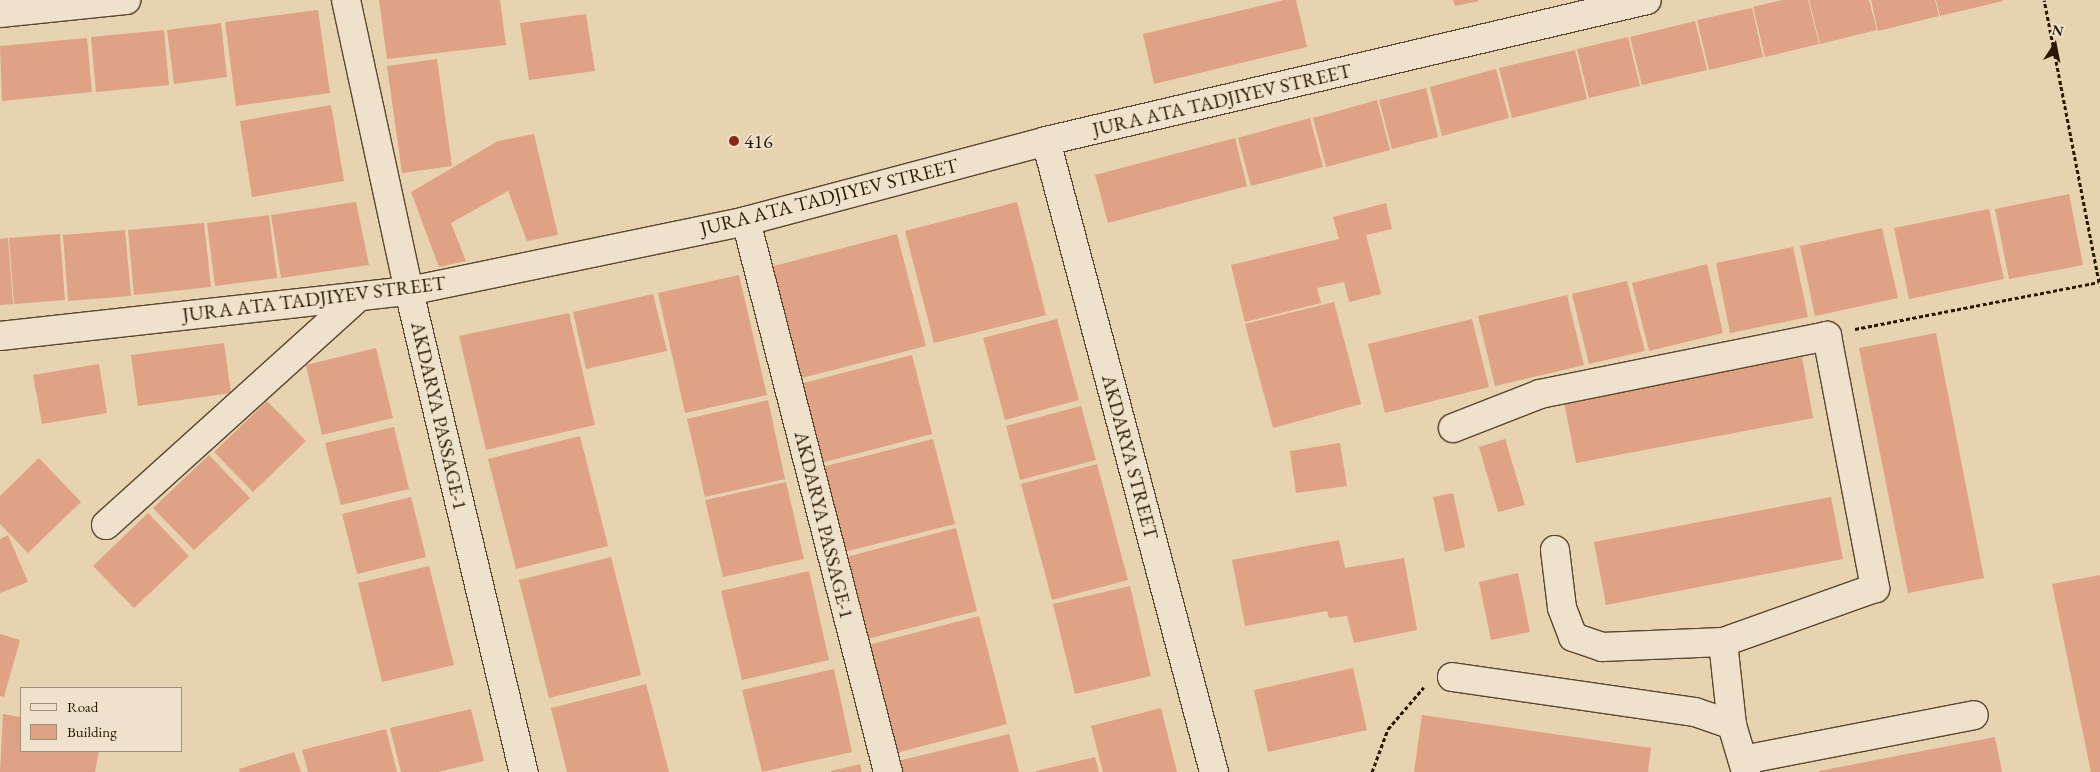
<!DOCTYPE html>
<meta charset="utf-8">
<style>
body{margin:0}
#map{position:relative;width:2100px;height:772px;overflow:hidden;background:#e7d3b0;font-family:"EB Garamond",serif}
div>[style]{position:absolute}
.building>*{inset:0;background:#dfa285}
.path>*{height:3px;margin-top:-1.5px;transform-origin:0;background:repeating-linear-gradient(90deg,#2b1602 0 4px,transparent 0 6.5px)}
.roads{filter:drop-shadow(1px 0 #5a452e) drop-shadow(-1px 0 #5a452e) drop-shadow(0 1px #5a452e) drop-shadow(0 -1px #5a452e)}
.minor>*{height:28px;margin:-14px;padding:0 14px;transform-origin:14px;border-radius:14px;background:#efe2cc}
.dots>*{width:14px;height:14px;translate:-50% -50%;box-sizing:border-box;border:2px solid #efe2cc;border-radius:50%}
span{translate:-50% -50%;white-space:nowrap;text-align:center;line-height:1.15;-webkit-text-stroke:4px #efe2cc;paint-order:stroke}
.street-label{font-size:20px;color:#2b1602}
.poi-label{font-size:20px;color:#2b1602}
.left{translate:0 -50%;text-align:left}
.legend{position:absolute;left:20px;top:687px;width:162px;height:65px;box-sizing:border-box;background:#efe2cc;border:1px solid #a1907b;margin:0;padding:6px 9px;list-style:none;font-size:15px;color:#2b1602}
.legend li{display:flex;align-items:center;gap:10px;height:25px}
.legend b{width:25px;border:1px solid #a1907b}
.north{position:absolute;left:2030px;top:20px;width:50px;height:50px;-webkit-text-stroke:4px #efe2cc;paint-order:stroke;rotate:11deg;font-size:14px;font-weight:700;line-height:20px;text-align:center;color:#2b1602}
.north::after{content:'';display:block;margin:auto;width:18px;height:22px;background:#2b1602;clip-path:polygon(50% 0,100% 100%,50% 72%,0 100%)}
</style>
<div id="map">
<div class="building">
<i style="clip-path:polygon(379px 0,500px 0,506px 45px,387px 59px)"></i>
<i style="clip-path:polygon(1284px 0,1296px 0,1307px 47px,1154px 84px,1143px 34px)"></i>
<i style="clip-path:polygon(1453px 0,1478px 0,1479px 1px,1455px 6px)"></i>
<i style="clip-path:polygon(1782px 0,1808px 0,1819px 44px,1765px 57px,1753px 7px)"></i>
<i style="clip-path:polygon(1809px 0,1869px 0,1877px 30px,1820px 44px)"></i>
<i style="clip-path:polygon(1871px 0,1935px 0,1939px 16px,1878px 31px)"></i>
<i style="clip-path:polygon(1936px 0,2003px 0,2003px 1px,1940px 16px)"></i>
<i style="clip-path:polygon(1752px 8px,1763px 57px,1709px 70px,1697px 20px)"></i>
<i style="clip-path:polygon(318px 10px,330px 93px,236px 106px,225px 22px)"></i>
<i style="clip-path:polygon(586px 14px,595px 71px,529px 80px,520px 23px)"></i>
<i style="clip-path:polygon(1695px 21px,1707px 70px,1642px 85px,1630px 37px)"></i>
<i style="clip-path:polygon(221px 23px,227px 77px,174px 84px,167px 30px)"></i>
<i style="clip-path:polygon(164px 30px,169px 85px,96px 92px,91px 37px)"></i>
<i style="clip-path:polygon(1628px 37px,1640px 86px,1589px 98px,1577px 49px)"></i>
<i style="clip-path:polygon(87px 38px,92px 92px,2px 101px,0 46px)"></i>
<i style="clip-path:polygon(1575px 50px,1587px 99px,1512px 118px,1499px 68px)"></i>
<i style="clip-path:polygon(437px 59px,452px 166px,402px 173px,387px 66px)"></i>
<i style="clip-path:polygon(1496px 69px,1509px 118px,1442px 136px,1430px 87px)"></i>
<i style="clip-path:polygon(1426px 88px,1438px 137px,1392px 149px,1379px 100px)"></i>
<i style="clip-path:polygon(1377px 100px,1390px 150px,1326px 167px,1313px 118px)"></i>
<i style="clip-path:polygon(331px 105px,344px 181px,252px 197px,240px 121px)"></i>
<i style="clip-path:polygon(1310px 118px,1323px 167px,1251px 186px,1238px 138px)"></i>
<i style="clip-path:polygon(534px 134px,558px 235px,527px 241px,508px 191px,451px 223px,466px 261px,439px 267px,411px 192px,498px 141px)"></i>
<i style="clip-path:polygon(1235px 138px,1247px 186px,1108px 223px,1095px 175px)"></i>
<i style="clip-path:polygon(2069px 194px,2083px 265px,2009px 279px,1995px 209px)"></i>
<i style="clip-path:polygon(356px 202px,369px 265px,281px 278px,271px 215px)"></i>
<i style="clip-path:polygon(1017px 202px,1046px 315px,934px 343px,905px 231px)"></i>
<i style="clip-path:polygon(1386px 203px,1392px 229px,1366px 235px,1381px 294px,1349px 302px,1344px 282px,1317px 288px,1321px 303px,1245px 322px,1231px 265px,1339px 239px,1333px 217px)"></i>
<i style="clip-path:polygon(1989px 209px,2004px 279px,1909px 299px,1894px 228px)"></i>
<i style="clip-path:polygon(269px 215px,277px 278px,215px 286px,207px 223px)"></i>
<i style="clip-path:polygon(204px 223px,211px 287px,134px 295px,128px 230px)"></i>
<i style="clip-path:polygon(1882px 228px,1898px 298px,1815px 316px,1800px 246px)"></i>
<i style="clip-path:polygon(125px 230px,131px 296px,68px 301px,63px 235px)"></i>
<i style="clip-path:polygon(60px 234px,65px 300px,14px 304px,9px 238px)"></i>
<i style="clip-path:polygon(897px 234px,926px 346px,798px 379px,770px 267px)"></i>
<i style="clip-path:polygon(8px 238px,13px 304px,0 305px,0 239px)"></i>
<i style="clip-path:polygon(1793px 247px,1808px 317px,1730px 333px,1716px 263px)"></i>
<i style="clip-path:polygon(1707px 264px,1723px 333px,1649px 351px,1632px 283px)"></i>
<i style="clip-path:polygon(739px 275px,767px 395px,685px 413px,658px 293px)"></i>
<i style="clip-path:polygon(1627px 281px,1645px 351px,1589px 364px,1572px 294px)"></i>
<i style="clip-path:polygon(653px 294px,667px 351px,586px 369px,573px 312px)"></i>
<i style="clip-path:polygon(1567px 295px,1584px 365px,1495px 386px,1478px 316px)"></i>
<i style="clip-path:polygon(1334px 302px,1361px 404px,1273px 428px,1245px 324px)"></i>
<i style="clip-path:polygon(569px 313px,595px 425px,486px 450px,459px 336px)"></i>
<i style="clip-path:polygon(1057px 319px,1079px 400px,1005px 420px,983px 338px)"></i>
<i style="clip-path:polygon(1472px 319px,1489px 387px,1385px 413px,1368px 344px)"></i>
<i style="clip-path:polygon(1936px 333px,1984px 578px,1908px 593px,1859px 348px)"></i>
<i style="clip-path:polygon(224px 343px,231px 393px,138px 406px,131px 355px)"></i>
<i style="clip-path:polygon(376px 348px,393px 418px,322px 435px,306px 365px)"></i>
<i style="clip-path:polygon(912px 355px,932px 434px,821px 463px,800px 384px)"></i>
<i style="clip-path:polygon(1802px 357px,1813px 418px,1576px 463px,1564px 402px)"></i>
<i style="clip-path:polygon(99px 364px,107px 413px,42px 424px,33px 375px)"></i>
<i style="clip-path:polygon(768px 400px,785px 479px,705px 497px,687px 419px)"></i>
<i style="clip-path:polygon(267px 401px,306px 441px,253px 492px,214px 452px)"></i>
<i style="clip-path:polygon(1081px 406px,1096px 460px,1020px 480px,1006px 426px)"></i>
<i style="clip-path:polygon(394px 427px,409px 489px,341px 505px,325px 443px)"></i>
<i style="clip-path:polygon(580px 436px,608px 546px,516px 569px,488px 459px)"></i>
<i style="clip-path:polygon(933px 439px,955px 524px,844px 552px,822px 467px)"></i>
<i style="clip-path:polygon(1505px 439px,1525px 505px,1498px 512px,1479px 447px)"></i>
<i style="clip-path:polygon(1340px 443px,1347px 486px,1296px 493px,1290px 451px)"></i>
<i style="clip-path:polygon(209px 455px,250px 498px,194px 550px,153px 508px)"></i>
<i style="clip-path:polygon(39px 458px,81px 502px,28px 553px,0 524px,0 496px)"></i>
<i style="clip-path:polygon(1097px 464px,1128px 580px,1052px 600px,1021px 484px)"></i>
<i style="clip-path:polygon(786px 482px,804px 559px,723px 577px,705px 500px)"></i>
<i style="clip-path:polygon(1453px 493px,1465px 547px,1445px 552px,1433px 497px)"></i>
<i style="clip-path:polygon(411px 497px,426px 557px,357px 574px,342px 514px)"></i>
<i style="clip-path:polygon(1831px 497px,1843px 559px,1606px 605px,1594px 542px)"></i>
<i style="clip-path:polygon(148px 513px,189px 556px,134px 608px,93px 566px)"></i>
<i style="clip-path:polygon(956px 528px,977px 611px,867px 639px,846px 557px)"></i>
<i style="clip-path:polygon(8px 535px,28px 582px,0 593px,0 539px)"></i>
<i style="clip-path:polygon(1339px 540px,1345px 568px,1404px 558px,1417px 630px,1354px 643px,1347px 616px,1329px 618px,1327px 611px,1245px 626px,1232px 560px)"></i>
<i style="clip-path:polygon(611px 557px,641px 675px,549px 698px,519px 580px)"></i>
<i style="clip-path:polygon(429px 566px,454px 665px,382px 682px,358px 583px)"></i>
<i style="clip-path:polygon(809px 571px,829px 660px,742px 680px,721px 591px)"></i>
<i style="clip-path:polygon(1518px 573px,1530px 632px,1491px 640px,1479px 582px)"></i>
<i style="clip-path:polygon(2100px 575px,2100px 772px,2091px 772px,2052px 584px)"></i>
<i style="clip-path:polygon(1130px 586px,1151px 676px,1075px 694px,1053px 604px)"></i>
<i style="clip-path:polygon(979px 616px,1007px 724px,896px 753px,868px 645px)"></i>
<i style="clip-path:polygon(0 634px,20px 640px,4px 697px,0 696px)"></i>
<i style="clip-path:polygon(1353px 668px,1367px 730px,1268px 752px,1254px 690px)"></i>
<i style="clip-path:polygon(834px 669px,852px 752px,762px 772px,742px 690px)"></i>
<i style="clip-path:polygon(646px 684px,669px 772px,567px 772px,551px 708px)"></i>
<i style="clip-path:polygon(1161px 708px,1177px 772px,1103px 772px,1091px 726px)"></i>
<i style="clip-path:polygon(471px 709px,484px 761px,438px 772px,401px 772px,390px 728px)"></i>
<i style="clip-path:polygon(3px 714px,21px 717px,21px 751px,99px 751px,95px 772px,0 772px)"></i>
<i style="clip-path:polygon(1422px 715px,1651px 748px,1648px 772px,1414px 772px)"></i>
<i style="clip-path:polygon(386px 729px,397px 772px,308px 772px,302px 750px)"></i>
<i style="clip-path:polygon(1009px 734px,1019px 772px,900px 772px,898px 761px)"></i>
<i style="clip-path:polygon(1995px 737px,2002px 772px,1819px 772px,1819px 771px)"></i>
<i style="clip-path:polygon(294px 752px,301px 772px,240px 772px,239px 769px)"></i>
<i style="clip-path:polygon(1095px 757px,1099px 772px,1036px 772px,1036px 771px)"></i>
<i style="clip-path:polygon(860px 764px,862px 772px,831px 772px,831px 771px)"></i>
</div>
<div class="path">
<i style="left:1855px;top:329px;width:248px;rotate:-10.9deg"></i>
<i style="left:2099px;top:282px;width:287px;rotate:-101deg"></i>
<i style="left:1372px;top:772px;width:46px;rotate:-69.6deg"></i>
<i style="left:1388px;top:729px;width:55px;rotate:-49.4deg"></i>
</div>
<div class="roads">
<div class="minor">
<i style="left:346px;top:0;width:298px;rotate:77.8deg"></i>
<i style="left:409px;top:291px;width:495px;rotate:76.6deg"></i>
<i style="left:0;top:13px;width:127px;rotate:-5.9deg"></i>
<i style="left:1046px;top:141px;width:653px;rotate:75.09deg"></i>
<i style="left:746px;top:221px;width:569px;rotate:75.55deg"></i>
<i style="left:0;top:336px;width:411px;rotate:-6.3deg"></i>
<i style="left:409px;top:291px;width:344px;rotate:-11.7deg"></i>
<i style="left:746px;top:221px;width:310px;rotate:-14.9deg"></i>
<i style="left:1046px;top:141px;width:617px;rotate:-13.2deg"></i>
<i style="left:1453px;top:428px;width:93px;rotate:-21.3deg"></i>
<i style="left:1540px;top:394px;width:293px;rotate:-11.4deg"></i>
<i style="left:1827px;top:336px;width:257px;rotate:79.2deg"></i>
<i style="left:1875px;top:588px;width:161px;rotate:160.4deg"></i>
<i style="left:1723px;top:642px;width:83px;rotate:83.8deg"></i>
<i style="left:106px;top:525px;width:340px;rotate:-42.1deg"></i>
<i style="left:1555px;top:550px;width:58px;rotate:83.1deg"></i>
<i style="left:1562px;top:608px;width:31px;rotate:69deg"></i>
<i style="left:1573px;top:637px;width:31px;rotate:19deg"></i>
<i style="left:1602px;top:647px;width:121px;rotate:-2.4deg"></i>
<i style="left:1452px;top:677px;width:246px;rotate:8.2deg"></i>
<i style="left:1695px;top:712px;width:39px;rotate:19deg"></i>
<i style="left:1732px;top:725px;width:49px;rotate:73.4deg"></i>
<i style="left:1743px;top:760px;width:235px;rotate:-11deg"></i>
</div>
</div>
<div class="dots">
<i style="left:734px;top:141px;background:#8f2418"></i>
</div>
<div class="street-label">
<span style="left:1222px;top:100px;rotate:-13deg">JURA АTA TADJIYEV STREET</span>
<span style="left:829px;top:197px;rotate:-14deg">JURA АTA TADJIYEV STREET</span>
<span style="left:314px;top:299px;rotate:-7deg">JURA АTA TADJIYEV STREET</span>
<span style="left:439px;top:416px;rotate:77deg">AKDARYA PASSAGE-1</span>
<span style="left:1130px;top:457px;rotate:75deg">AKDARYA STREET</span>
<span style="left:824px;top:525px;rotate:76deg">AKDARYA PASSAGE-1</span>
</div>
<div class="poi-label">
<span class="left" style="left:744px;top:141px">416</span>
</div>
<ul class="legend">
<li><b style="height:6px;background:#efe2cc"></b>Road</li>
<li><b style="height:14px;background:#dfa285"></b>Building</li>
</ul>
<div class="north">N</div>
</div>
